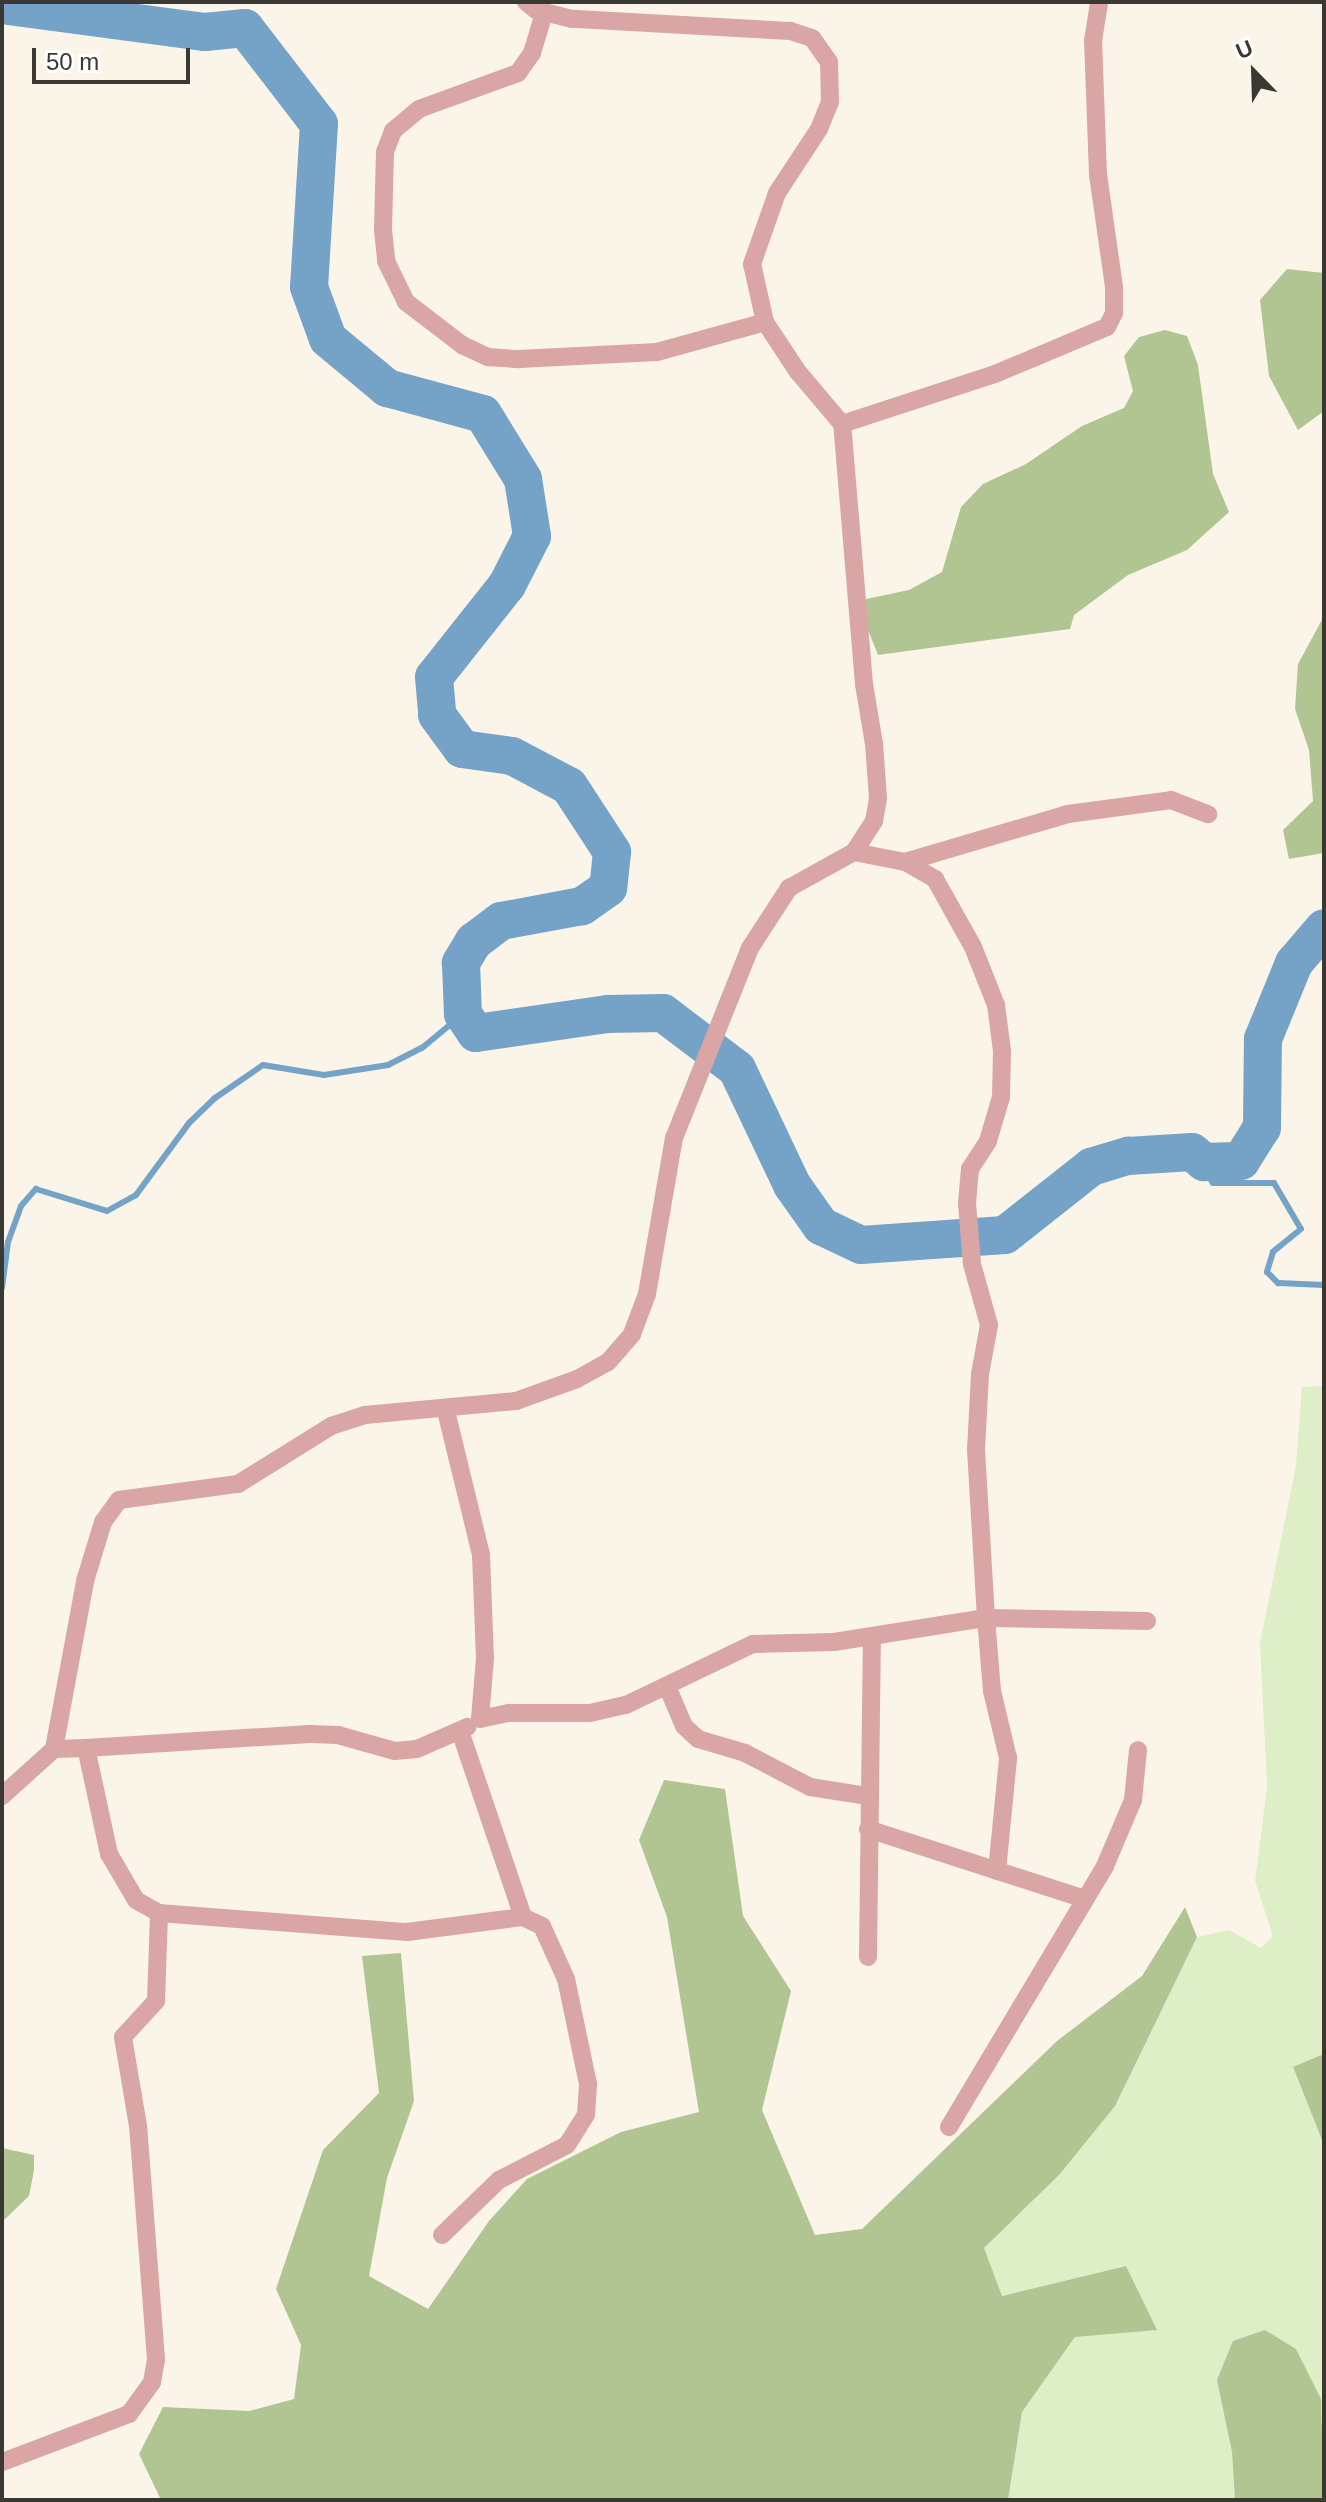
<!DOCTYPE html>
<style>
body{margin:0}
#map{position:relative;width:1326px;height:2502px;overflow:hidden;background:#faf5e8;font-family:Arial,sans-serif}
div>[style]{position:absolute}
.green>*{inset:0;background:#deefc8}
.forest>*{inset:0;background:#b0c591}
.stream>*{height:6px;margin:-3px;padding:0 3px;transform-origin:3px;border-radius:3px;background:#75a3c8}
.river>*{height:38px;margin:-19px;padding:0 19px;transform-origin:19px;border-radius:19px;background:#75a3c8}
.minor>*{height:18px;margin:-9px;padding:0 9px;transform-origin:9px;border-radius:9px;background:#d9a6a5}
span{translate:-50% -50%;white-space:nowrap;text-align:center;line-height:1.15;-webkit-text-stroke:8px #fff;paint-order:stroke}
.frame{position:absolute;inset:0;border:4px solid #3a3833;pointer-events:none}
.north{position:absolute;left:1214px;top:32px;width:80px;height:80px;-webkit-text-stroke:6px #fff;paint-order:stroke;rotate:337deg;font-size:22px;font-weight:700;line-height:32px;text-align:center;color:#3a3833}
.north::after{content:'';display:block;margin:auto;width:28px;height:36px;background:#3a3833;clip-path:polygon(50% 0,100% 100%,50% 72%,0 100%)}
.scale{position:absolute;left:32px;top:48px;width:158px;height:36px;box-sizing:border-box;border:4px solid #3a3833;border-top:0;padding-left:10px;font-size:24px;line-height:28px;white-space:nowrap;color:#3a3833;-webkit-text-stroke:6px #fff;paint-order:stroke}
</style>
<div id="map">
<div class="green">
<i style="clip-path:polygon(1324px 1386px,1324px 2054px,1293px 2068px,1324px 2145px,1324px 2414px,1296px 2349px,1232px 2452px,1235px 2500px,1008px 2500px,1022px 2412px,1076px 2336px,1156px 2330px,1126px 2266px,1002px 2296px,983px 2248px,1059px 2175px,1167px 1997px,1197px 1937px,1229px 1930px,1261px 1948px,1273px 1936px,1255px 1881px,1267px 1786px,1260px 1643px,1296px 1466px,1302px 1387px)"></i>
</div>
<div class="forest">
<i style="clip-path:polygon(1287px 269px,1324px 273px,1324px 411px,1298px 430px,1269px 376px,1260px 300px)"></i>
<i style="clip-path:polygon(1165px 330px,1187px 336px,1198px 365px,1213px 474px,1229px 512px,1187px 550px,1128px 575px,1074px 615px,1070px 629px,878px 655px,864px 620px,866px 599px,909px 590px,942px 572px,961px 507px,983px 484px,1026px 464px,1082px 426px,1124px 408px,1133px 391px,1124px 356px,1139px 337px)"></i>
<i style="clip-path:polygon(1324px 616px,1324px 853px,1289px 859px,1283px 830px,1313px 801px,1309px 750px,1295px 709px,1298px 664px)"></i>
<i style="clip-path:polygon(664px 1780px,725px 1789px,743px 1916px,791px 1991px,762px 2110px,815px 2235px,862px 2229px,1057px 2041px,1142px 1976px,1185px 1907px,1197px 1937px,1115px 2106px,1059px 2175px,984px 2248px,1002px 2296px,1126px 2266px,1157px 2330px,1075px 2337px,1022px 2412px,1008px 2500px,161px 2500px,139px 2454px,163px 2407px,249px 2411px,294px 2399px,301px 2345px,276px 2289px,323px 2150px,379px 2093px,362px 1956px,401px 1953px,414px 2101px,387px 2178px,369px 2276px,428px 2309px,489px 2221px,527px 2179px,621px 2132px,699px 2112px,667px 1917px,639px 1840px)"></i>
<i style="clip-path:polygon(1324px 2054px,1324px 2145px,1293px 2067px)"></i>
<i style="clip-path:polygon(2px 2148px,34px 2155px,34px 2170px,29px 2196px,2px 2222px)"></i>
<i style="clip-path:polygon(1265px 2330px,1296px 2349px,1321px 2399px,1324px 2500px,1235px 2500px,1232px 2452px,1217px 2380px,1233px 2341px)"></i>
</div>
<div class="stream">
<i style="left:1192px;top:1152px;width:37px;rotate:56deg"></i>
<i style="left:1213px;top:1183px;width:61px"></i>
<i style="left:1274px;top:1183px;width:53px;rotate:59.6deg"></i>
<i style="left:1301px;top:1229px;width:36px;rotate:141deg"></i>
<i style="left:1273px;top:1252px;width:21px;rotate:107deg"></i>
<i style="left:1267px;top:1272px;width:16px;rotate:45deg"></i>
<i style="left:1278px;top:1283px;width:46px;rotate:2.5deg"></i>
<i style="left:2px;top:1288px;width:46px;rotate:-82.6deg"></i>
<i style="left:8px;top:1242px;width:38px;rotate:-70deg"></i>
<i style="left:21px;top:1206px;width:23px;rotate:-49deg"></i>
<i style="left:36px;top:1189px;width:74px;rotate:17.2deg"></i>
<i style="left:107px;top:1211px;width:33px;rotate:-29deg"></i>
<i style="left:136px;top:1195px;width:89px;rotate:-53.6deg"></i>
<i style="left:189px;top:1123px;width:36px;rotate:-44deg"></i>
<i style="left:215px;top:1098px;width:58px;rotate:-34.5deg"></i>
<i style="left:263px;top:1065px;width:62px;rotate:9.3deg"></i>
<i style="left:324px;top:1075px;width:65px;rotate:-8.9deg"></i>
<i style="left:388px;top:1065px;width:38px;rotate:-27deg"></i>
<i style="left:422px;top:1048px;width:53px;rotate:-39.7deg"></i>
</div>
<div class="river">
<i style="left:2px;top:5px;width:205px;rotate:7.6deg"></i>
<i style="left:205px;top:32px;width:40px;rotate:-5.7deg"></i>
<i style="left:245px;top:28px;width:121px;rotate:52.4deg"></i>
<i style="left:319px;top:124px;width:163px;rotate:93.5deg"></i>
<i style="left:309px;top:287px;width:55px;rotate:69.9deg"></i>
<i style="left:328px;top:339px;width:77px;rotate:39.7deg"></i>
<i style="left:387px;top:388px;width:99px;rotate:15.2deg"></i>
<i style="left:483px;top:414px;width:76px;rotate:58.4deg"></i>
<i style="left:523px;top:479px;width:58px;rotate:81deg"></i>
<i style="left:532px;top:536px;width:55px;rotate:117deg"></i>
<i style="left:507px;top:585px;width:117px;rotate:128.4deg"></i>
<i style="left:434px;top:677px;width:38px;rotate:85deg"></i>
<i style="left:437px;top:715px;width:42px;rotate:53.7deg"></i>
<i style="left:462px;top:749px;width:50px;rotate:8deg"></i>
<i style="left:512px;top:756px;width:64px;rotate:27.8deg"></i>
<i style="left:569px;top:786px;width:79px;rotate:56.9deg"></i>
<i style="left:612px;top:852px;width:36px;rotate:96deg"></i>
<i style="left:608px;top:888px;width:32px;rotate:145deg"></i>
<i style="left:582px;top:906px;width:82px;rotate:169.5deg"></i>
<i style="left:501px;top:921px;width:34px;rotate:143deg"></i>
<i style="left:474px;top:941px;width:26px;rotate:121deg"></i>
<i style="left:461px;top:963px;width:51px;rotate:87.8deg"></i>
<i style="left:463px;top:1014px;width:23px;rotate:56deg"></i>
<i style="left:476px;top:1033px;width:133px;rotate:-8.2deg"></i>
<i style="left:608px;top:1014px;width:55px;rotate:-1deg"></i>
<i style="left:663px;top:1013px;width:93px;rotate:37.1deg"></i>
<i style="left:737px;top:1069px;width:128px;rotate:64.6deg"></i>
<i style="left:792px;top:1185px;width:50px;rotate:54.7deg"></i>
<i style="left:821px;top:1226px;width:44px;rotate:25.4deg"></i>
<i style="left:861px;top:1245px;width:144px;rotate:-4deg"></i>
<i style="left:1005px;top:1235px;width:110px;rotate:-38.3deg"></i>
<i style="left:1091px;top:1167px;width:39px;rotate:-17deg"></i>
<i style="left:1128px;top:1156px;width:64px;rotate:-3.6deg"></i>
<i style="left:1192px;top:1152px;width:16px;rotate:40deg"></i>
<i style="left:1204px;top:1162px;width:37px;rotate:-2deg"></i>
<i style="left:1241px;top:1161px;width:39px;rotate:-58deg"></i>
<i style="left:1262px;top:1128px;width:89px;rotate:-89.4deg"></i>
<i style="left:1263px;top:1039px;width:82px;rotate:-67.8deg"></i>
<i style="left:1294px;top:963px;width:46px;rotate:-49.4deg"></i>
</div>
<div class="minor">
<i style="left:544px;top:13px;width:42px;rotate:106.7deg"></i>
<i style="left:532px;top:53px;width:24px;rotate:125deg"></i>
<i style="left:518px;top:73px;width:105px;rotate:160deg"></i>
<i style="left:419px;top:109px;width:34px;rotate:140deg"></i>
<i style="left:393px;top:131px;width:22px;rotate:111deg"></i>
<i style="left:385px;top:152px;width:78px;rotate:91.5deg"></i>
<i style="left:383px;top:230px;width:31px;rotate:84deg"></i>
<i style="left:386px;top:261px;width:46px;rotate:64deg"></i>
<i style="left:406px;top:302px;width:71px;rotate:37.5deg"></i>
<i style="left:462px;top:345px;width:29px;rotate:25deg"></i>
<i style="left:488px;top:357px;width:31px;rotate:4deg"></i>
<i style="left:519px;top:359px;width:138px;rotate:-2.9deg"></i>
<i style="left:657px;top:352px;width:112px;rotate:-15.5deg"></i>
<i style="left:842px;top:424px;width:161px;rotate:-18.1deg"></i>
<i style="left:995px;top:374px;width:121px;rotate:-22.8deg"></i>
<i style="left:1107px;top:327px;width:16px;rotate:-63deg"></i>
<i style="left:1114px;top:313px;width:26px;rotate:-90deg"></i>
<i style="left:1114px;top:287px;width:113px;rotate:-98.1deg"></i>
<i style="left:1098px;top:175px;width:134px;rotate:-92.1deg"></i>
<i style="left:1093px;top:41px;width:39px;rotate:-81deg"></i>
<i style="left:905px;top:862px;width:170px;rotate:-16.4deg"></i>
<i style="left:1068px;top:814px;width:104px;rotate:-7.7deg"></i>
<i style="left:1171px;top:800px;width:40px;rotate:21deg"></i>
<i style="left:446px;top:1411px;width:148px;rotate:76.3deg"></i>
<i style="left:481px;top:1555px;width:103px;rotate:87.8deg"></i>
<i style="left:485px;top:1658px;width:61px;rotate:94.7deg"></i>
<i style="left:480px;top:1719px;width:30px;rotate:-12deg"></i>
<i style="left:509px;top:1713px;width:81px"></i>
<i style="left:590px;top:1713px;width:37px;rotate:-13deg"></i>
<i style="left:626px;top:1705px;width:141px;rotate:-25.7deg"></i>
<i style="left:753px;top:1644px;width:81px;rotate:-1.4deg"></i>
<i style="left:834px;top:1642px;width:154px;rotate:-9deg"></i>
<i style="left:986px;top:1618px;width:168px;rotate:-93.4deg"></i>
<i style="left:976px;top:1450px;width:76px;rotate:-87deg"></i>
<i style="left:980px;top:1374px;width:50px;rotate:-79.6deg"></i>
<i style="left:989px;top:1325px;width:63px;rotate:-105.6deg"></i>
<i style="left:972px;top:1264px;width:61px;rotate:-94.7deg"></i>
<i style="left:967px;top:1203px;width:34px;rotate:-85deg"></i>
<i style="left:970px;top:1169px;width:33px;rotate:-57deg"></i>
<i style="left:988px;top:1141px;width:46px;rotate:-73.5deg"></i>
<i style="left:1001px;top:1097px;width:46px;rotate:-88.8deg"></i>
<i style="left:1002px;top:1051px;width:46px;rotate:-97.4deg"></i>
<i style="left:996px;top:1005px;width:62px;rotate:-111.6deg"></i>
<i style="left:973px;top:947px;width:78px;rotate:-119.2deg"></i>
<i style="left:935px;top:879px;width:34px;rotate:-150deg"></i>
<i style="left:905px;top:862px;width:52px;rotate:-168.9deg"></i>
<i style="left:667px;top:1686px;width:43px;rotate:67deg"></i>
<i style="left:684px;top:1726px;width:19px;rotate:43deg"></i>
<i style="left:698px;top:1739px;width:49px;rotate:16.6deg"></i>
<i style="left:745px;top:1753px;width:73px;rotate:27.6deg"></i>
<i style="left:810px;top:1787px;width:59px;rotate:8.8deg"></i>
<i style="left:86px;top:1748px;width:224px;rotate:-3.6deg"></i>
<i style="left:310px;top:1734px;width:28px;rotate:2deg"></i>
<i style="left:338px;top:1735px;width:59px;rotate:15.7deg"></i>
<i style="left:395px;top:1751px;width:22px;rotate:-5deg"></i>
<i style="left:417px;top:1749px;width:55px;rotate:-23.7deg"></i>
<i style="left:2px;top:1796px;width:70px;rotate:-42.1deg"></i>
<i style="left:54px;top:1749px;width:171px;rotate:-79.5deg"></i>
<i style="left:85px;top:1581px;width:62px;rotate:-73deg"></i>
<i style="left:103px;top:1522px;width:27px;rotate:-54deg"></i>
<i style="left:119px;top:1500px;width:120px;rotate:-7.7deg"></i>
<i style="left:238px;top:1484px;width:110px;rotate:-31.9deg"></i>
<i style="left:331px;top:1426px;width:36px;rotate:-18deg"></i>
<i style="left:365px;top:1415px;width:152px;rotate:-5.3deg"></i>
<i style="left:516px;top:1401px;width:65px;rotate:-19.8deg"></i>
<i style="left:577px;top:1379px;width:35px;rotate:-29deg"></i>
<i style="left:608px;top:1362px;width:37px;rotate:-49deg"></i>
<i style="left:632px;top:1334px;width:43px;rotate:-69.4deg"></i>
<i style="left:647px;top:1294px;width:158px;rotate:-80.2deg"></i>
<i style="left:674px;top:1138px;width:205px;rotate:-68.2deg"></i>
<i style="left:750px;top:948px;width:72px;rotate:-57deg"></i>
<i style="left:789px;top:888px;width:74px;rotate:-29deg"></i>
<i style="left:854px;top:852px;width:37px;rotate:-57deg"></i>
<i style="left:874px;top:821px;width:23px;rotate:-80deg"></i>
<i style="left:878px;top:798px;width:54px;rotate:-94.2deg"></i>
<i style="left:874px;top:744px;width:61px;rotate:-99.5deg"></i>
<i style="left:864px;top:684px;width:261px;rotate:-94.8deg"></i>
<i style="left:842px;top:424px;width:68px;rotate:-130.2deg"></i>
<i style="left:798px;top:372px;width:60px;rotate:-123.4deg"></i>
<i style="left:765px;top:322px;width:59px;rotate:-102.6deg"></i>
<i style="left:752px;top:264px;width:75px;rotate:-70.6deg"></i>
<i style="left:777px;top:193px;width:77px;rotate:-56.7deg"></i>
<i style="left:819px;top:129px;width:29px;rotate:-68deg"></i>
<i style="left:830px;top:102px;width:40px;rotate:-91.4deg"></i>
<i style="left:829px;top:62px;width:29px;rotate:-125deg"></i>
<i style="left:812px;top:38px;width:23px;rotate:-162deg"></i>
<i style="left:790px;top:31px;width:218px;rotate:-176.8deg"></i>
<i style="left:572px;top:19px;width:37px;rotate:-166deg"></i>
<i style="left:536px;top:10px;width:13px;rotate:-141deg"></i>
<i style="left:868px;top:1829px;width:225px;rotate:17.9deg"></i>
<i style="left:997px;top:1871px;width:114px;rotate:-84.4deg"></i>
<i style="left:1008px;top:1758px;width:69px;rotate:-103.4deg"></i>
<i style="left:992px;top:1691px;width:73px;rotate:-94.7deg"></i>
<i style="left:986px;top:1618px;width:161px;rotate:1.1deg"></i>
<i style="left:159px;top:1913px;width:249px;rotate:4.4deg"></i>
<i style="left:407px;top:1932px;width:117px;rotate:-7.4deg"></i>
<i style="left:868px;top:1957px;width:320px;rotate:-89.3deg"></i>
<i style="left:949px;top:2127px;width:304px;rotate:-59.1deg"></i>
<i style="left:1105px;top:1866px;width:72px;rotate:-67deg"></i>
<i style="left:1133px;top:1800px;width:50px;rotate:-84.3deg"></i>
<i style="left:442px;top:2235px;width:79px;rotate:-44deg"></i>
<i style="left:499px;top:2180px;width:76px;rotate:-27.2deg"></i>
<i style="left:567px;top:2145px;width:36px;rotate:-58deg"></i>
<i style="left:586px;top:2114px;width:30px;rotate:-86deg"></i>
<i style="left:588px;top:2084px;width:107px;rotate:-101.8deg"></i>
<i style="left:566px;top:1979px;width:58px;rotate:-114.4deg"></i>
<i style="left:542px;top:1926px;width:21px;rotate:-155deg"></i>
<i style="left:523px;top:1917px;width:196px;rotate:-108.7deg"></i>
<i style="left:2px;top:2462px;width:136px;rotate:-20.7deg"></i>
<i style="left:129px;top:2414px;width:39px;rotate:-54deg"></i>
<i style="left:152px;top:2382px;width:23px;rotate:-80deg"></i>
<i style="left:156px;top:2359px;width:234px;rotate:-94.4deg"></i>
<i style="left:138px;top:2126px;width:90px;rotate:-99.6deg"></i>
<i style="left:123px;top:2037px;width:49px;rotate:-47.5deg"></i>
<i style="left:156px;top:2001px;width:88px;rotate:-88deg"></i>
<i style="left:159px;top:1913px;width:26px;rotate:-151deg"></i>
<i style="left:136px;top:1900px;width:53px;rotate:-120.4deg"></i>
<i style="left:109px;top:1854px;width:108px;rotate:-102.2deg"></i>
<i style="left:86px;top:1748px;width:32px;rotate:178deg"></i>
</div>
<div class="frame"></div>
<div class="north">U</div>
<div class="scale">50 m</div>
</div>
